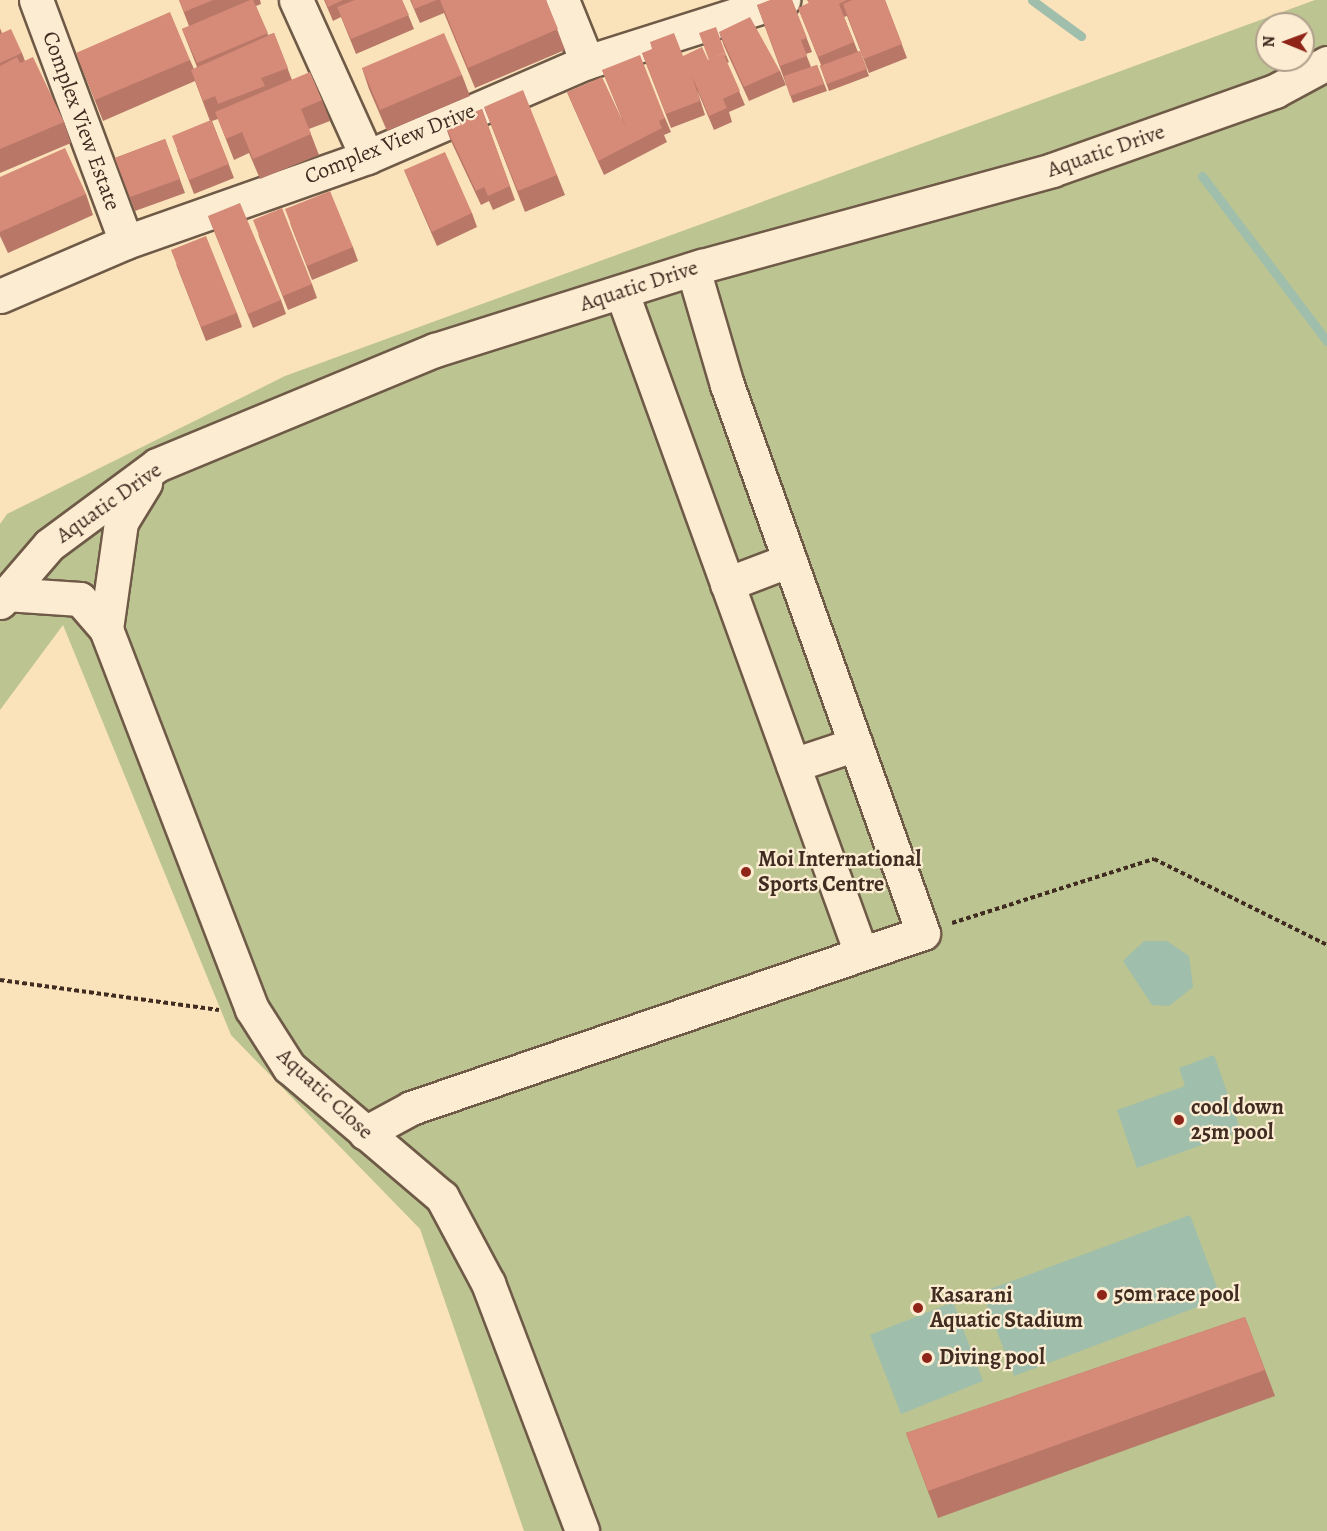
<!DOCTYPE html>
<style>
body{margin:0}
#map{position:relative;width:1327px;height:1531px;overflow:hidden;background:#fae3ba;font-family:Alegreya,serif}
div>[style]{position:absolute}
.green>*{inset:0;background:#bcc491}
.water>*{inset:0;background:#9fbeac}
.stream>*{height:9px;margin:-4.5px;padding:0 4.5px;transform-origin:4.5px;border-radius:4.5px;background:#9fbeac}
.path>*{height:4px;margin-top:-2px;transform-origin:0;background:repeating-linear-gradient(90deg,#412c22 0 4.5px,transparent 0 7.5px)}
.roads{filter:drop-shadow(2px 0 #6f5a48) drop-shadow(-2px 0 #6f5a48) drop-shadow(0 2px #6f5a48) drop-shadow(0 -2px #6f5a48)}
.minor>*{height:33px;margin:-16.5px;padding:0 16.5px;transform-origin:16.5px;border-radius:16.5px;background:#fcedd2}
.wall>*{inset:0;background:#b87767}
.building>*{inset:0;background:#d68a78}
.dots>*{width:16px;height:16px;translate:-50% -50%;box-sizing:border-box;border:3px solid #fcedd2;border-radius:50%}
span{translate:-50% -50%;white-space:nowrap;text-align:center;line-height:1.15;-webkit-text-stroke:4.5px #fcedd2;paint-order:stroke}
.street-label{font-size:22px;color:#412c22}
.poi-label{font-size:22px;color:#412c22;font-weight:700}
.left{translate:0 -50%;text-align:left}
.north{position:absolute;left:1255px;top:12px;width:60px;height:60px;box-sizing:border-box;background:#fcedd2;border:2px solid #b1a08c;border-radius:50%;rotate:271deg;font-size:16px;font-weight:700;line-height:24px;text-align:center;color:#412c22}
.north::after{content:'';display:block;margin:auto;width:21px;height:27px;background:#8f2418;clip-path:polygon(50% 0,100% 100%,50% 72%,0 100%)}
</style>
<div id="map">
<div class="green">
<i style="clip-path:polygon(evenodd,1315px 0,1327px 0,1327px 1531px,524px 1531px,420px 1229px,231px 1035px,63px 625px,0 710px,0 524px,7px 514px,285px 376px,1315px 0,1267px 24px,1303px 24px,1303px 60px,1267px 60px,1267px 24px)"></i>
</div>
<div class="water">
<i style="clip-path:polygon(1144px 941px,1167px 941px,1189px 956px,1193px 987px,1169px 1006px,1152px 1005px,1123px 961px)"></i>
<i style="clip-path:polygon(1214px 1055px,1241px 1131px,1137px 1168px,1117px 1110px,1185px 1086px,1179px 1068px)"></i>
<i style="clip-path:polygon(1190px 1215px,1221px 1298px,1014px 1376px,982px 1292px)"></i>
<i style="clip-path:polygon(953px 1302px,983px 1381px,901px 1414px,870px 1335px)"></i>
</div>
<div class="stream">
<i style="left:1032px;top:0;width:61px;rotate:36.3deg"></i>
<i style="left:1202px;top:176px;width:207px;rotate:52.9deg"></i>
</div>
<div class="path">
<i style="left:952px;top:923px;width:212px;rotate:-17.6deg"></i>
<i style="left:1154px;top:859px;width:193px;rotate:26.4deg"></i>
<i style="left:0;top:980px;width:221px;rotate:7.8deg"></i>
</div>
<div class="roads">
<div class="minor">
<i style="left:36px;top:0;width:258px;rotate:69.6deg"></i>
<i style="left:296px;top:0;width:172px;rotate:65.7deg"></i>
<i style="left:562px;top:0;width:67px;rotate:68deg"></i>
<i style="left:622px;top:293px;width:702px;rotate:70.09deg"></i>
<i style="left:0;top:296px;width:137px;rotate:-23.2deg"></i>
<i style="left:126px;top:242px;width:256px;rotate:-19.4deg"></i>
<i style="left:367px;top:157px;width:240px;rotate:-23.4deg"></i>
<i style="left:587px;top:62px;width:206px;rotate:-17.6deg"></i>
<i style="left:727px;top:584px;width:67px;rotate:-20.9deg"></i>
<i style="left:6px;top:594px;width:74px;rotate:3.9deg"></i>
<i style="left:80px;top:599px;width:40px;rotate:49deg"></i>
<i style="left:106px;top:629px;width:407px;rotate:69deg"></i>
<i style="left:252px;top:1009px;width:69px;rotate:57.5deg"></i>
<i style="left:289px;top:1067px;width:201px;rotate:40.4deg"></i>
<i style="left:442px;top:1197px;width:98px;rotate:61.9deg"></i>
<i style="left:488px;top:1283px;width:265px;rotate:69.2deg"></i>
<i style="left:0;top:602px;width:75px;rotate:-49.3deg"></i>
<i style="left:49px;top:545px;width:134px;rotate:-36.5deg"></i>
<i style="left:157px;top:465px;width:301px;rotate:-22.5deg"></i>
<i style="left:435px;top:350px;width:280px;rotate:-17.5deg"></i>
<i style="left:702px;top:266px;width:363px;rotate:-15.3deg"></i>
<i style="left:1052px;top:170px;width:237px;rotate:-19.5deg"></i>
<i style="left:1275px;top:91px;width:59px;rotate:-28.3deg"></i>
<i style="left:106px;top:629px;width:108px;rotate:-82deg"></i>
<i style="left:121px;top:522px;width:46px;rotate:-58.4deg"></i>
<i style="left:793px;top:765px;width:66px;rotate:-18.4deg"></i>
<i style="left:365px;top:1133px;width:52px;rotate:-28.5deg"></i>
<i style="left:411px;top:1108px;width:541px;rotate:-18.87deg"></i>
<i style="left:923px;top:933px;width:582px;rotate:-109.68deg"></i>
<i style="left:727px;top:385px;width:121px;rotate:-106.3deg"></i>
</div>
</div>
<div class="wall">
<i style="clip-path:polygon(179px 0,260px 0,261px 4px,256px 6px,268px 35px,274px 33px,292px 80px,322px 100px,330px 121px,309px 129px,319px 155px,260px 179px,249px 153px,234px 160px,218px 119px,212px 121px,234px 178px,194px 194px,177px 150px,210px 121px,195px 81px,103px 121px,76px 53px,190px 60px,194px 69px,197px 67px,182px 29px,189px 26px)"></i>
<i style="clip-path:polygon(324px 0,402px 0,414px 29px,356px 54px,341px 17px,333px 21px)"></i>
<i style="clip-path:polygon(410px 0,546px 0,565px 50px,475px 88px,444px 13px,420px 23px)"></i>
<i style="clip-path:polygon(792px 0,812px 52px,806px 54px,811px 67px,817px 65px,827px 91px,793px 103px,757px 5px)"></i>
<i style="clip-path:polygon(807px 0,885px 0,907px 58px,869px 73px,847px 16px,844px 17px,858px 52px,860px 51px,869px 76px,829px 91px,820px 66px,821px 65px,798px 8px,809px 3px)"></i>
<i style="clip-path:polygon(0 28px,2px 33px,22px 53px,25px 61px,64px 122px,71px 143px,0 173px)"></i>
<i style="clip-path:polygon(719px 32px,780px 71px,786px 85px,749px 101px,724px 46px)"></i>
<i style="clip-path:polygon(642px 53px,683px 56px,708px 60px,726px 55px,729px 62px,727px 63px,745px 105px,729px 112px,732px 122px,714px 130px,697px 90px,705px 115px,671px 128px)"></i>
<i style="clip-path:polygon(362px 68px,462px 75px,470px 96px,387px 131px,369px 89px)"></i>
<i style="clip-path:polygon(602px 70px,665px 118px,671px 132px,664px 135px,667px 142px,604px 175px,573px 106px,567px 92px,622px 119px)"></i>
<i style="clip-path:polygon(484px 107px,557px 175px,565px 195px,525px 212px)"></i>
<i style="clip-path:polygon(482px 109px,515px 200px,493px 210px,489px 201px,481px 205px,450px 139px,445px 125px)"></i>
<i style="clip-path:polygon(165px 139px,185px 193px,135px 211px,115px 158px)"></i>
<i style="clip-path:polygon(404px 170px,472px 213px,477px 227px,437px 246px,410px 184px)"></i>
<i style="clip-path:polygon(0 177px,86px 194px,93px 215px,8px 253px,0 236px)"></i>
<i style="clip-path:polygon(208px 216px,281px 300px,286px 314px,253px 328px)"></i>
<i style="clip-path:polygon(290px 223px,353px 247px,358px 261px,312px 280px)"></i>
<i style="clip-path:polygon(258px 234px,312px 284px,317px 298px,288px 310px)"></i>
<i style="clip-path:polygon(176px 264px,237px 313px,242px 327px,206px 341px)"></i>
<i style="clip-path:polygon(1245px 1317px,1275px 1396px,938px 1518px,906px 1433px)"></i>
</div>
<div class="building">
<i style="clip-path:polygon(179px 0,213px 0,184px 12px)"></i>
<i style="clip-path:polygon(250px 0,253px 0,268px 33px,197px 63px,182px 29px)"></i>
<i style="clip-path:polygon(325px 0,343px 0,328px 7px)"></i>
<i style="clip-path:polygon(355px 0,402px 0,409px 15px,351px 39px,337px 7px)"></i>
<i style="clip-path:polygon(411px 0,437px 0,414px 9px)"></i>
<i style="clip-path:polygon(440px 0,546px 0,558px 29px,468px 68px)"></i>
<i style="clip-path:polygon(770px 0,792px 0,807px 38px,801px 40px,807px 56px,780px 66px,757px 5px)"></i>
<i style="clip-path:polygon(808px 0,847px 0,839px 4px,854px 42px,818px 57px,798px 8px,809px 3px)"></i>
<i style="clip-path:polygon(852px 0,885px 0,902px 44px,864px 59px,843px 4px)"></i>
<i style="clip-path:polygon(170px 12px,190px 60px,95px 100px,76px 53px)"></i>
<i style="clip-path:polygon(750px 17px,780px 71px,744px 87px,719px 32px)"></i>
<i style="clip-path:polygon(716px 27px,726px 55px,724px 56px,723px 53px,709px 60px,699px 33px)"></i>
<i style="clip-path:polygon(11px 29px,22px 53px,0 63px,0 34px)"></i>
<i style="clip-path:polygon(274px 33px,288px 68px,261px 78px,265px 86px,218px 104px,215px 96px,203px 101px,191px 70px)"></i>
<i style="clip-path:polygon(444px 33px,462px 75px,380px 110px,362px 68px)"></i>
<i style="clip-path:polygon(674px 33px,683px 56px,702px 47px,708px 60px,723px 53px,740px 91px,723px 99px,727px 108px,709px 116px,692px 76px,700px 101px,666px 114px,642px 53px,652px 49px,650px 42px)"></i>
<i style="clip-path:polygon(860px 51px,867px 69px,827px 84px,820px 66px)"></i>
<i style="clip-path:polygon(640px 55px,665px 118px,659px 121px,662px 128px,598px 161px,567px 92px,602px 77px,627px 130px,602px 70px)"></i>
<i style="clip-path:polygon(17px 57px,20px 63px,33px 57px,64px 122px,0 149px,0 66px)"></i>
<i style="clip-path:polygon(817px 65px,824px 84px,790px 96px,784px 76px)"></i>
<i style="clip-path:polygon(310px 72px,322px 100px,301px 109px,311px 134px,253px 159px,242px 132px,226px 139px,215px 112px)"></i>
<i style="clip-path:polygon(523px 90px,557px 175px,518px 191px,484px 107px)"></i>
<i style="clip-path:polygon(482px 109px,510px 186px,488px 196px,484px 187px,476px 191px,445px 125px)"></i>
<i style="clip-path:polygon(211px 120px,229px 164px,189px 180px,172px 136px)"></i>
<i style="clip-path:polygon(165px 139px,180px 179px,130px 197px,115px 158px)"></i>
<i style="clip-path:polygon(65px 148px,86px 194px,0 232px,0 177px)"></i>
<i style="clip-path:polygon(445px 152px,472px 213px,432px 232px,404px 170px)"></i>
<i style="clip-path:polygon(330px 191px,353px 247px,307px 266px,285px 209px)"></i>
<i style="clip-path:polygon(240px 203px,281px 300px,248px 314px,208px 216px)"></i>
<i style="clip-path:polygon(282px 208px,312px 284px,283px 296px,253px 220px)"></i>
<i style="clip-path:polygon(206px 236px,237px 313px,201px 327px,171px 250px)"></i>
<i style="clip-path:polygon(1245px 1317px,1265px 1370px,928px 1491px,906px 1433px)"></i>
</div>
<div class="dots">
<i style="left:746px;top:872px;background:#8f2418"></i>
<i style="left:1179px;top:1120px;background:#8f2418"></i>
<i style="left:1102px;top:1295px;background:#8f2418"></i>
<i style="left:918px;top:1308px;background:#8f2418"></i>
<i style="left:927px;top:1358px;background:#8f2418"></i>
</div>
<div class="street-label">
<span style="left:81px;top:121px;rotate:70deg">Complex View Estate</span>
<span style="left:390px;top:144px;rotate:-22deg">Complex View Drive</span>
<span style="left:1106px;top:151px;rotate:-19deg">Aquatic Drive</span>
<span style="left:639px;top:286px;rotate:-18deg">Aquatic Drive</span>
<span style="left:109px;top:503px;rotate:-35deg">Aquatic Drive</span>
<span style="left:325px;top:1094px;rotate:43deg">Aquatic Close</span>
</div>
<div class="poi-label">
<span class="left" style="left:758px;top:872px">Moi International<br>Sports Centre</span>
<span class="left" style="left:1191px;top:1120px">cool down<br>25m pool</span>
<span class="left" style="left:930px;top:1308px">Kasarani<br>Aquatic Stadium</span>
<span class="left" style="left:1114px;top:1295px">50m race pool</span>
<span class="left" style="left:939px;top:1358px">Diving pool</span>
</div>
<div class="north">N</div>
</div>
